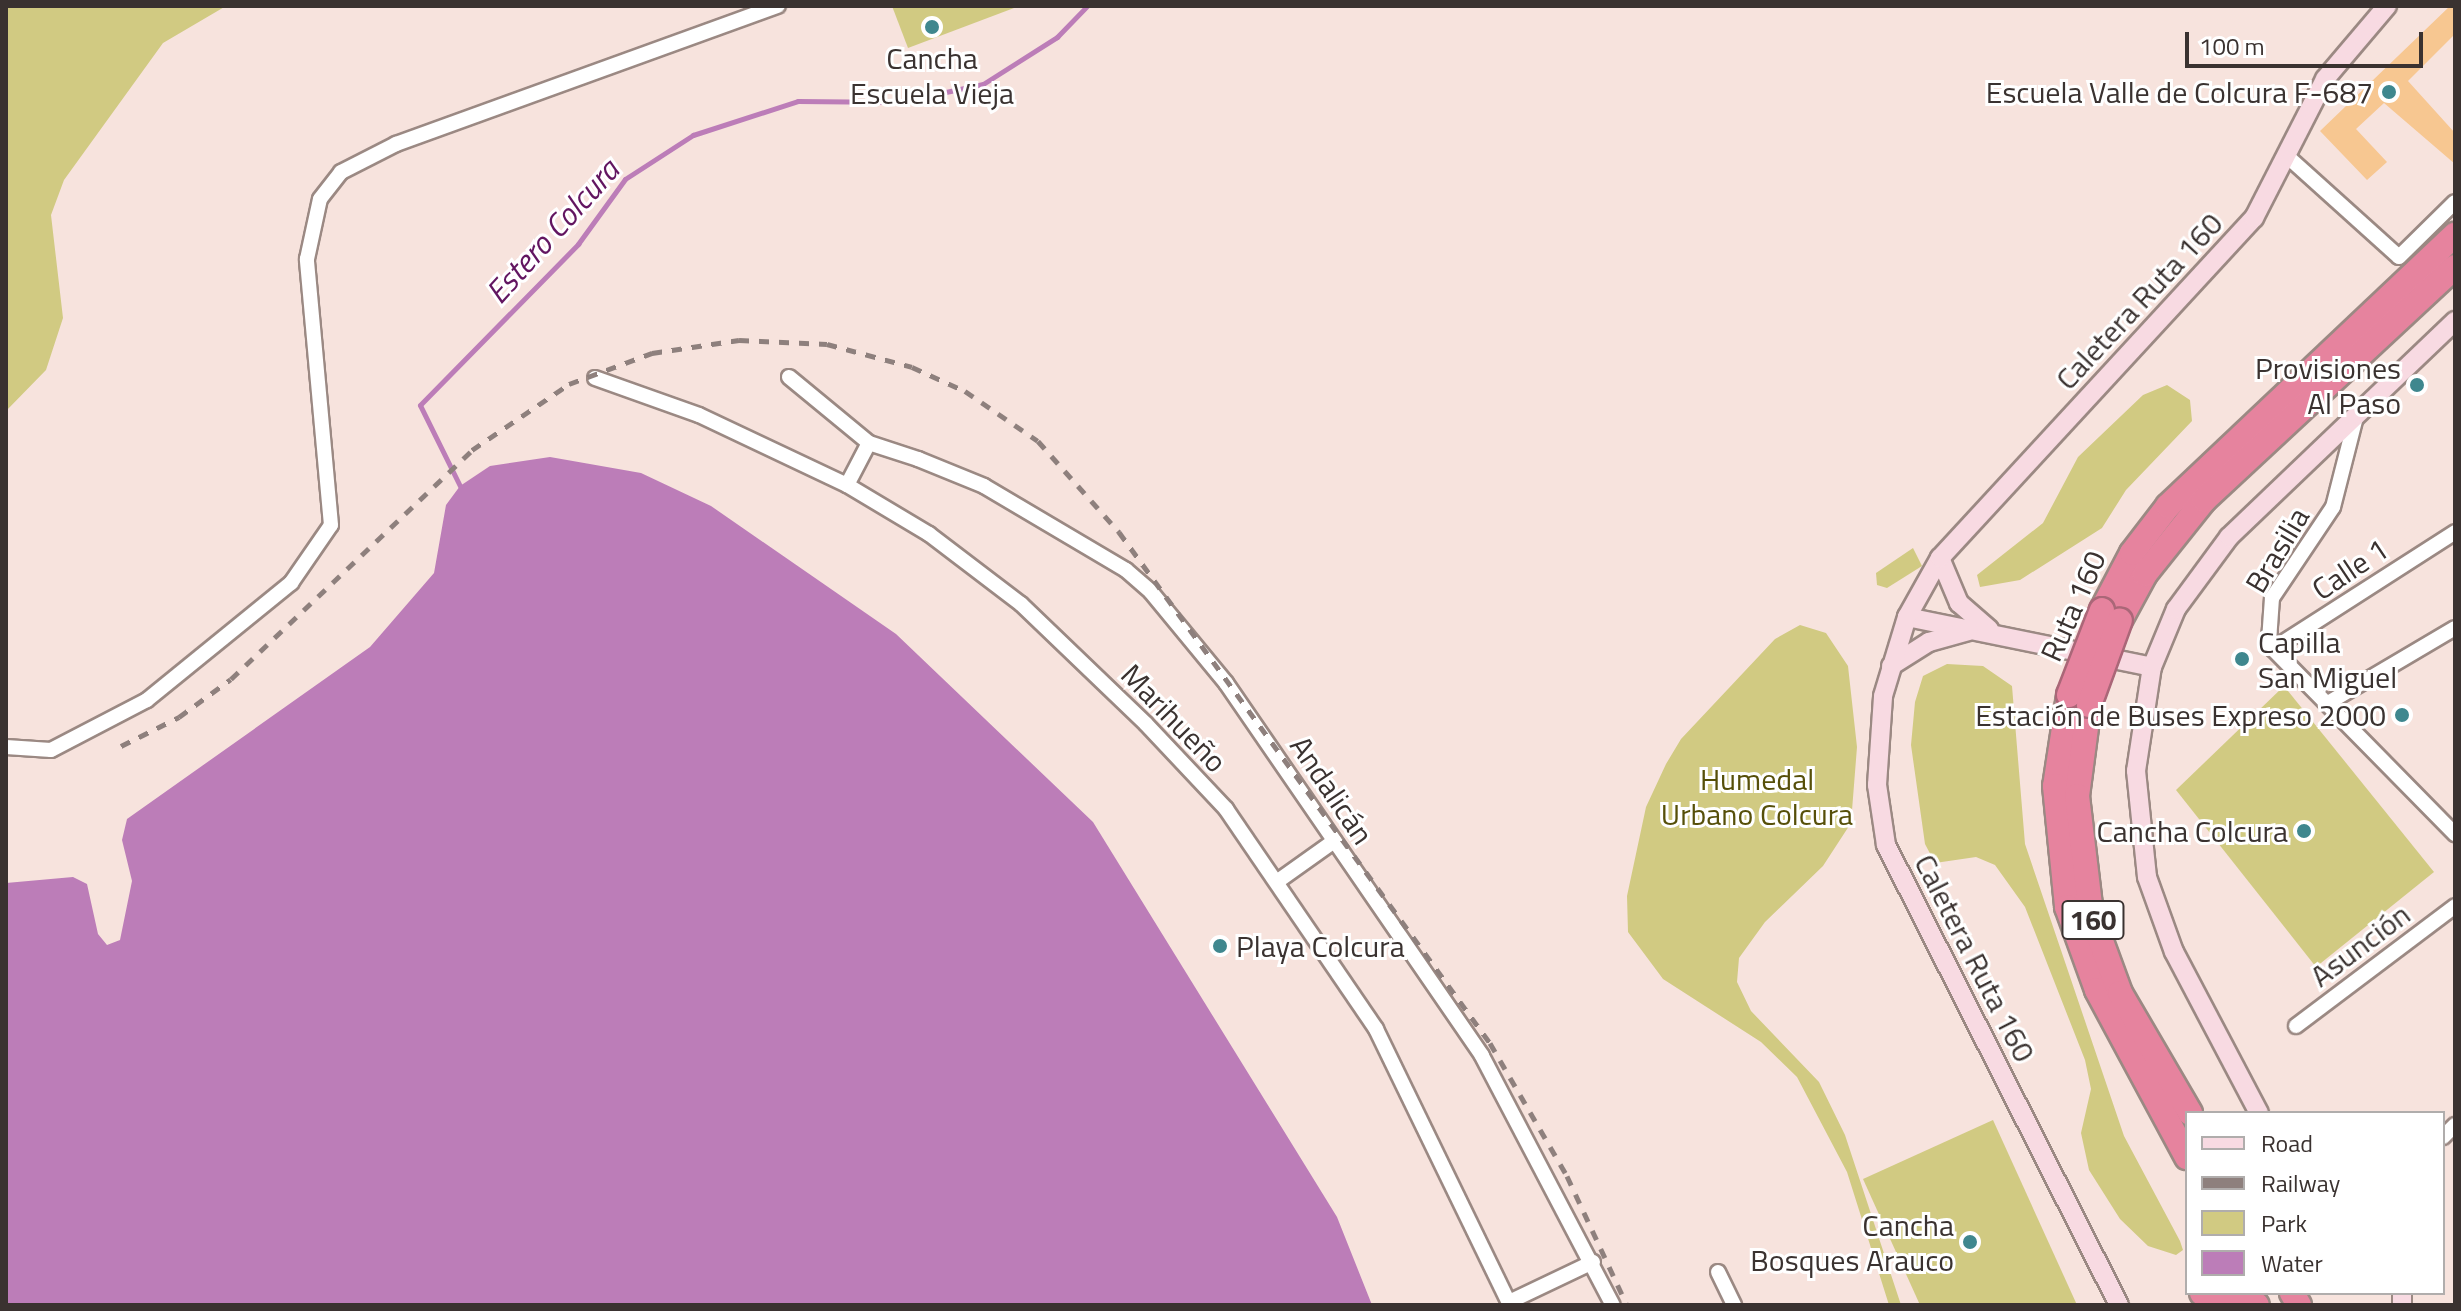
<!DOCTYPE html>
<meta charset="utf-8">
<style>
body{margin:0}
#map{position:relative;width:2461px;height:1311px;overflow:hidden;background:#f7e3dd;font-family:"Titillium Web",sans-serif}
div>[style]{position:absolute}
.green>*{inset:0;background:#d1ca82}
.water>*{inset:0;background:#bc7db8}
.stream>*{height:5px;margin:-2.5px;padding:0 2.5px;transform-origin:2.5px;border-radius:2.5px;background:#bc7db8}
.building>*{inset:0;background:#f7c791}
.roads{filter:drop-shadow(2px 0 #9b8983) drop-shadow(-2px 0 #9b8983) drop-shadow(0 2px #9b8983) drop-shadow(0 -2px #9b8983)}
.street>*{height:14px;margin:-7px;padding:0 7px;transform-origin:7px;border-radius:7px;background:#fff}
.secondary>*{height:18px;margin:-9px;padding:0 9px;transform-origin:9px;border-radius:9px;background:#f8dae2}
.highway>*{height:24px;margin:-12px;padding:0 12px;transform-origin:12px;border-radius:12px;background:#e6839e}
.rail>*{height:5px;margin-top:-2.5px;transform-origin:0;background:repeating-linear-gradient(90deg,#8e807d 0 10px,transparent 0 20px)}
.bridges{filter:drop-shadow(2px 0 #aa6778) drop-shadow(-2px 0 #aa6778) drop-shadow(0 2px #aa6778) drop-shadow(0 -2px #aa6778)}
.highway-bridge>*{height:24px;margin:-12px;padding:0 12px;transform-origin:12px;border-radius:12px;background:#e6839e}
.dots>*{width:22px;height:22px;translate:-50% -50%;box-sizing:border-box;border:4px solid #fff;border-radius:50%}
span{translate:-50% -50%;white-space:nowrap;text-align:center;line-height:1.15;-webkit-text-stroke:6px #fff;paint-order:stroke}
.shield-label span{padding:2px 6px;background:#fff;border:2px solid;border-radius:6px;-webkit-text-stroke-width:0}
.shield-label{font-size:28px;color:#3a3230;font-weight:700}
.poi-label{font-size:30px;color:#3a3230}
.right{translate:-100% -50%;text-align:right}
.left{translate:0 -50%;text-align:left}
.street-label{font-size:30px;color:#3a3230}
.park-label{font-size:30px;color:#564f09}
.water-label{font-size:32px;color:#621560;font-style:italic}
.frame{position:absolute;inset:0;border:8px solid #3a3230;pointer-events:none}
.legend{position:absolute;left:2185px;top:1111px;width:260px;height:184px;box-sizing:border-box;background:#fff;border:2px solid #b0adac;margin:0;padding:10px 14px;list-style:none;font-size:24px;color:#3a3230}
.legend li{display:flex;align-items:center;gap:16px;height:40px}
.legend b{width:40px;border:2px solid #b0adac}
.scale{position:absolute;left:2185px;top:32px;width:238px;height:36px;box-sizing:border-box;border:4px solid #3a3230;border-top:0;padding-left:10px;font-size:24px;line-height:28px;white-space:nowrap;color:#3a3230;-webkit-text-stroke:6px #fff;paint-order:stroke}
</style>
<div id="map">
<div class="green">
<i style="clip-path:polygon(6px 6px,226px 6px,163px 43px,64px 180px,51px 215px,63px 318px,46px 370px,6px 411px)"></i>
<i style="clip-path:polygon(892px 6px,1019px 6px,908px 48px)"></i>
<i style="clip-path:polygon(2167px 385px,2190px 400px,2192px 421px,2126px 490px,2102px 528px,2020px 580px,1980px 587px,1977px 575px,2043px 523px,2078px 457px,2143px 395px)"></i>
<i style="clip-path:polygon(1913px 548px,1922px 566px,1887px 588px,1877px 585px,1876px 573px)"></i>
<i style="clip-path:polygon(1800px 625px,1826px 633px,1848px 666px,1857px 747px,1851px 823px,1823px 866px,1765px 922px,1739px 958px,1737px 982px,1751px 1011px,1819px 1082px,1845px 1135px,1901px 1305px,1889px 1305px,1847px 1172px,1797px 1077px,1761px 1042px,1663px 979px,1628px 932px,1627px 896px,1646px 807px,1666px 764px,1681px 739px,1775px 639px)"></i>
<i style="clip-path:polygon(1947px 664px,1983px 666px,2012px 686px,2025px 844px,2124px 1136px,2180px 1241px,2183px 1250px,2176px 1255px,2148px 1246px,2120px 1219px,2089px 1170px,2081px 1133px,2091px 1089px,2085px 1060px,2025px 907px,1995px 865px,1976px 857px,1935px 863px,1925px 844px,1911px 745px,1915px 702px,1923px 676px)"></i>
<i style="clip-path:polygon(2284px 686px,2434px 872px,2316px 967px,2176px 790px)"></i>
<i style="clip-path:polygon(1993px 1120px,2077px 1305px,1920px 1305px,1863px 1179px)"></i>
</div>
<div class="water">
<i style="clip-path:polygon(550px 457px,641px 473px,711px 506px,896px 634px,1093px 822px,1337px 1217px,1372px 1305px,6px 1305px,6px 883px,73px 877px,87px 884px,98px 934px,107px 945px,120px 940px,132px 881px,122px 840px,127px 819px,370px 647px,434px 573px,446px 505px,460px 486px,490px 466px)"></i>
</div>
<div class="stream">
<i style="left:460px;top:486px;width:90px;rotate:-116.3deg"></i>
<i style="left:420px;top:405px;width:226px;rotate:-45.5deg"></i>
<i style="left:578px;top:244px;width:80px;rotate:-54.1deg"></i>
<i style="left:625px;top:179px;width:81px;rotate:-32.9deg"></i>
<i style="left:693px;top:135px;width:110px;rotate:-17.9deg"></i>
<i style="left:798px;top:101px;width:101px;rotate:0.6deg"></i>
<i style="left:899px;top:102px;width:86px;rotate:-12.1deg"></i>
<i style="left:983px;top:84px;width:88px;rotate:-32.4deg"></i>
<i style="left:1057px;top:37px;width:43px;rotate:-45.9deg"></i>
</div>
<div class="building">
<i style="clip-path:polygon(2450px 6px,2455px 6px,2455px 34px,2408px 81px,2455px 133px,2455px 164px,2384px 103px,2356px 129px,2387px 162px,2367px 180px,2320px 131px)"></i>
</div>
<div class="roads">
<div class="street">
<i style="left:2288px;top:157px;width:149px;rotate:42deg"></i>
<i style="left:2399px;top:257px;width:78px;rotate:-44.5deg"></i>
<i style="left:789px;top:377px;width:104px;rotate:39.5deg"></i>
<i style="left:595px;top:378px;width:110px;rotate:19.6deg"></i>
<i style="left:699px;top:415px;width:164px;rotate:25.3deg"></i>
<i style="left:847px;top:485px;width:96px;rotate:30.9deg"></i>
<i style="left:929px;top:534px;width:116px;rotate:37.3deg"></i>
<i style="left:1021px;top:604px;width:173px;rotate:43.8deg"></i>
<i style="left:1146px;top:724px;width:117px;rotate:46.7deg"></i>
<i style="left:1226px;top:809px;width:266px;rotate:55.7deg"></i>
<i style="left:1376px;top:1029px;width:307px;rotate:64.1deg"></i>
<i style="left:2357px;top:413px;width:97px;rotate:104.3deg"></i>
<i style="left:2333px;top:507px;width:110px;rotate:123.8deg"></i>
<i style="left:2272px;top:598px;width:39px;rotate:94deg"></i>
<i style="left:2269px;top:637px;width:13px;rotate:72deg"></i>
<i style="left:2273px;top:649px;width:260px;rotate:45.5deg"></i>
<i style="left:847px;top:485px;width:47px;rotate:-62.4deg"></i>
<i style="left:869px;top:443px;width:52px;rotate:18.1deg"></i>
<i style="left:918px;top:459px;width:71px;rotate:22.2deg"></i>
<i style="left:984px;top:486px;width:165px;rotate:30.6deg"></i>
<i style="left:1126px;top:570px;width:33px;rotate:41deg"></i>
<i style="left:1151px;top:592px;width:118px;rotate:50.5deg"></i>
<i style="left:1226px;top:683px;width:452px;rotate:55.5deg"></i>
<i style="left:1482px;top:1056px;width:281px;rotate:62.3deg"></i>
<i style="left:2273px;top:649px;width:216px;rotate:-32.7deg"></i>
<i style="left:2328px;top:703px;width:147px;rotate:-30.6deg"></i>
<i style="left:6px;top:747px;width:45px;rotate:3.8deg"></i>
<i style="left:51px;top:750px;width:108px;rotate:-27.5deg"></i>
<i style="left:147px;top:700px;width:186px;rotate:-39.1deg"></i>
<i style="left:291px;top:583px;width:70px;rotate:-55.4deg"></i>
<i style="left:331px;top:525px;width:267px;rotate:-95.2deg"></i>
<i style="left:307px;top:259px;width:61px;rotate:-77.8deg"></i>
<i style="left:320px;top:199px;width:34px;rotate:-52deg"></i>
<i style="left:341px;top:172px;width:62px;rotate:-27deg"></i>
<i style="left:396px;top:144px;width:406px;rotate:-19.9deg"></i>
<i style="left:1278px;top:881px;width:69px;rotate:-35.5deg"></i>
<i style="left:2296px;top:1026px;width:199px;rotate:-37deg"></i>
<i style="left:2443px;top:1137px;width:17px;rotate:-45deg"></i>
<i style="left:1718px;top:1272px;width:37px;rotate:64deg"></i>
<i style="left:1509px;top:1302px;width:93px;rotate:-25.5deg"></i>
</div>
<div class="secondary">
<i style="left:1940px;top:558px;width:49px;rotate:67.1deg"></i>
<i style="left:1959px;top:603px;width:40px;rotate:41deg"></i>
<i style="left:1907px;top:617px;width:250px;rotate:11.5deg"></i>
<i style="left:1891px;top:666px;width:45px;rotate:-32.3deg"></i>
<i style="left:1929px;top:642px;width:41px;rotate:-15.4deg"></i>
<i style="left:2259px;top:1113px;width:182px;rotate:-117.8deg"></i>
<i style="left:2174px;top:952px;width:80px;rotate:-109.8deg"></i>
<i style="left:2147px;top:877px;width:107px;rotate:-95.9deg"></i>
<i style="left:2136px;top:771px;width:105px;rotate:-81.3deg"></i>
<i style="left:2152px;top:667px;width:63px;rotate:-67.5deg"></i>
<i style="left:2176px;top:609px;width:89px;rotate:-53.6deg"></i>
<i style="left:2229px;top:537px;width:313px;rotate:-43.7deg"></i>
<i style="left:2402px;top:1293px;width:12px;rotate:90deg"></i>
<i style="left:2119px;top:1305px;width:516px;rotate:-116.86deg"></i>
<i style="left:1886px;top:845px;width:61px;rotate:-98.5deg"></i>
<i style="left:1877px;top:785px;width:89px;rotate:-86.1deg"></i>
<i style="left:1883px;top:696px;width:83px;rotate:-73.1deg"></i>
<i style="left:1907px;top:617px;width:68px;rotate:-60.8deg"></i>
<i style="left:1940px;top:558px;width:463px;rotate:-47.3deg"></i>
<i style="left:2254px;top:218px;width:156px;rotate:-62.9deg"></i>
<i style="left:2325px;top:79px;width:96px;rotate:-49.7deg"></i>
</div>
<div class="highway">
<i style="left:2102px;top:610px;width:64px;rotate:-62.2deg"></i>
<i style="left:2132px;top:553px;width:59px;rotate:-52.5deg"></i>
<i style="left:2168px;top:506px;width:395px;rotate:-43.4deg"></i>
<i style="left:2120px;top:620px;width:52px;rotate:-61.5deg"></i>
<i style="left:2145px;top:574px;width:95px;rotate:-51.4deg"></i>
<i style="left:2204px;top:500px;width:342px;rotate:-42.9deg"></i>
<i style="left:2069px;top:695px;width:92px;rotate:98.7deg"></i>
<i style="left:2055px;top:786px;width:122px;rotate:84.3deg"></i>
<i style="left:2067px;top:907px;width:88px;rotate:70.1deg"></i>
<i style="left:2097px;top:990px;width:190px;rotate:61.7deg"></i>
<i style="left:2089px;top:705px;width:92px;rotate:97.5deg"></i>
<i style="left:2077px;top:796px;width:119px;rotate:83.2deg"></i>
<i style="left:2091px;top:914px;width:84px;rotate:69.8deg"></i>
<i style="left:2120px;top:993px;width:139px;rotate:59.7deg"></i>
<i style="left:2202px;top:1293px;width:56px;rotate:12.3deg"></i>
<i style="left:2292px;top:1293px;width:14px;rotate:60deg"></i>
</div>
</div>
<div class="rail">
<i style="left:121px;top:746px;width:65px;rotate:-26.6deg"></i>
<i style="left:179px;top:717px;width:64px;rotate:-36.2deg"></i>
<i style="left:231px;top:679px;width:332px;rotate:-43.5deg"></i>
<i style="left:472px;top:450px;width:117px;rotate:-34.2deg"></i>
<i style="left:569px;top:384px;width:89px;rotate:-20.5deg"></i>
<i style="left:652px;top:353px;width:88px;rotate:-8.5deg"></i>
<i style="left:739px;top:340px;width:88px;rotate:2.6deg"></i>
<i style="left:827px;top:344px;width:88px;rotate:15.1deg"></i>
<i style="left:912px;top:367px;width:58px;rotate:24.4deg"></i>
<i style="left:965px;top:391px;width:88px;rotate:34.4deg"></i>
<i style="left:1038px;top:441px;width:122px;rotate:48.3deg"></i>
<i style="left:1119px;top:532px;width:631px;rotate:54.02deg"></i>
<i style="left:1490px;top:1043px;width:154px;rotate:59.9deg"></i>
<i style="left:1567px;top:1176px;width:142px;rotate:65.1deg"></i>
</div>
<div class="bridges">
<div class="highway-bridge">
<i style="left:2069px;top:695px;width:91px;rotate:-68.8deg"></i>
<i style="left:2089px;top:705px;width:90px;rotate:-70deg"></i>
</div>
</div>
<div class="dots">
<i style="left:932px;top:27px;background:#3f878e"></i>
<i style="left:2389px;top:92px;background:#3f878e"></i>
<i style="left:2417px;top:385px;background:#3f878e"></i>
<i style="left:2242px;top:659px;background:#3f878e"></i>
<i style="left:2402px;top:715px;background:#3f878e"></i>
<i style="left:2304px;top:831px;background:#3f878e"></i>
<i style="left:1220px;top:946px;background:#3f878e"></i>
<i style="left:1970px;top:1242px;background:#3f878e"></i>
</div>
<div class="shield-label">
<span style="left:2093px;top:920px">160</span>
</div>
<div class="poi-label">
<span style="left:932px;top:75px">Cancha<br>Escuela Vieja</span>
<span class="right" style="left:2373px;top:92px">Escuela Valle de Colcura F-687</span>
<span class="right" style="left:2401px;top:385px">Provisiones<br>Al Paso</span>
<span class="left" style="left:2258px;top:659px">Capilla<br>San Miguel</span>
<span class="right" style="left:2386px;top:715px">Estación de Buses Expreso 2000</span>
<span class="right" style="left:2288px;top:831px">Cancha Colcura</span>
<span class="left" style="left:1236px;top:946px">Playa Colcura</span>
<span class="right" style="left:1954px;top:1242px">Cancha<br>Bosques Arauco</span>
</div>
<div class="street-label">
<span style="left:2139px;top:301px;rotate:-47deg">Caletera Ruta 160</span>
<span style="left:2277px;top:550px;rotate:-59deg">Brasilia</span>
<span style="left:2350px;top:569px;rotate:-34deg">Calle 1</span>
<span style="left:2073px;top:606px;rotate:-66deg">Ruta 160</span>
<span style="left:1174px;top:718px;rotate:46deg">Marihueño</span>
<span style="left:1332px;top:790px;rotate:56deg">Andalicán</span>
<span style="left:2360px;top:945px;rotate:-37deg">Asunción</span>
<span style="left:1975px;top:958px;rotate:63deg">Caletera Ruta 160</span>
</div>
<div class="park-label">
<span style="left:1757px;top:796px">Humedal<br>Urbano Colcura</span>
</div>
<div class="water-label">
<span style="left:552px;top:231px;rotate:-48deg">Estero Colcura</span>
</div>
<div class="frame"></div>
<ul class="legend">
<li><b style="height:10px;background:#f8dae2"></b>Road</li>
<li><b style="height:10px;background:#8e807d"></b>Railway</li>
<li><b style="height:22px;background:#d1ca82"></b>Park</li>
<li><b style="height:22px;background:#bc7db8"></b>Water</li>
</ul>
<div class="scale">100 m</div>
</div>
